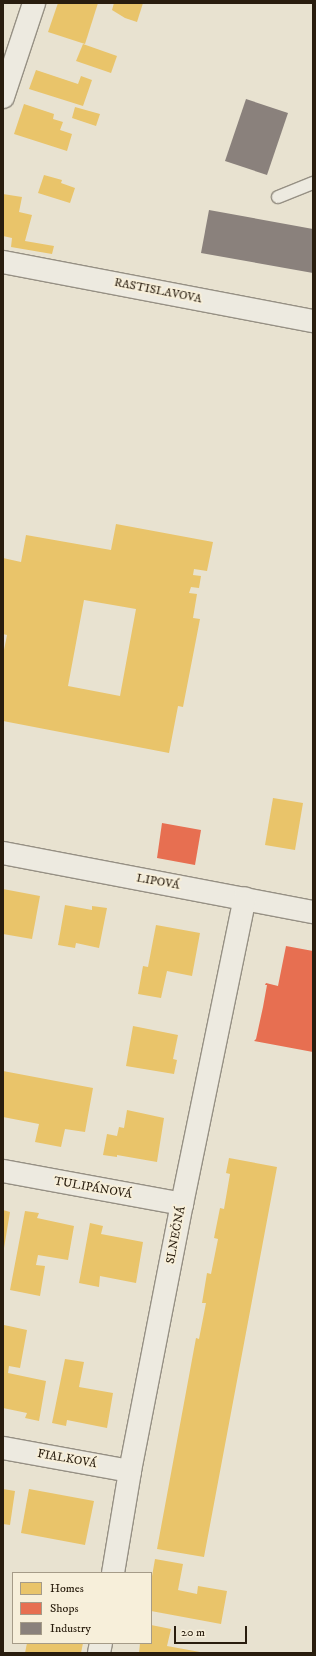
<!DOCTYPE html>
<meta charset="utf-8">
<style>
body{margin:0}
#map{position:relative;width:316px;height:1656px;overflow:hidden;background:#e8e2d0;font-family:"IM FELL DW Pica",serif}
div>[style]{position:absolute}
.homes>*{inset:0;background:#e9c46a}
.shops>*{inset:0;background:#e76f51}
.industry>*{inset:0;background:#8a817c}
.roads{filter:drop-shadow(1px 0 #969084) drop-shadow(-1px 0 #969084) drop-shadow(0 1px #969084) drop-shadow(0 -1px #969084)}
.lane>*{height:12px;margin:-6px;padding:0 6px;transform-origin:6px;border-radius:6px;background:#edeae0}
.street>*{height:22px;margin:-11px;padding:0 11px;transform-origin:11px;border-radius:11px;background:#edeae0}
span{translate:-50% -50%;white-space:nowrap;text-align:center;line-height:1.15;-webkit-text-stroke:4px #f7efda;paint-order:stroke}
.street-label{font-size:12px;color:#291d0e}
.frame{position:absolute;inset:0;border:4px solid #291d0e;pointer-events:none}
.legend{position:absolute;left:12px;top:1572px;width:140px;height:72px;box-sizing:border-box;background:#f7efda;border:1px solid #a59b88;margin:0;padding:5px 7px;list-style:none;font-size:12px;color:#291d0e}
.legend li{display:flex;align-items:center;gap:8px;height:20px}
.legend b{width:20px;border:1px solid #a59b88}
.scale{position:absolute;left:174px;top:1626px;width:73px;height:18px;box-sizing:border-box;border:2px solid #291d0e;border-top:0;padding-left:5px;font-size:12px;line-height:14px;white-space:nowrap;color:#291d0e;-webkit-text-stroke:3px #f7efda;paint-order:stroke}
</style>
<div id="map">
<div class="homes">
<i style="clip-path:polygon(58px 3px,98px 3px,85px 44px,48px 32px)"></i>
<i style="clip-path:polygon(114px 3px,143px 3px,137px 22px,125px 18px,112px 10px)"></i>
<i style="clip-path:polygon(83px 44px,117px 56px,111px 73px,76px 61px)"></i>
<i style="clip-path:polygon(36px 70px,78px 84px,81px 76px,92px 80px,83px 106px,29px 89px)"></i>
<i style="clip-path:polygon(24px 104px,54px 114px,53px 119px,63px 122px,60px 130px,72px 134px,67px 151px,14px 134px)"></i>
<i style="clip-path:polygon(75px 107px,100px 114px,96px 126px,72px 118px)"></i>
<i style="clip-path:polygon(44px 175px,62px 180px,61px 183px,75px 188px,70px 203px,38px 193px)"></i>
<i style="clip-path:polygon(3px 194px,22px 197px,19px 212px,32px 215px,25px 241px,54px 246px,52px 254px,11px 247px,12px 238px,3px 236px)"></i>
<i style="clip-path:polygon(evenodd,116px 524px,213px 542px,207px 571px,194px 569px,193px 575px,201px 576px,199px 588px,191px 587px,189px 593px,197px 594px,193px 618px,200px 619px,183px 707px,178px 706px,169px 753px,3px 721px,3px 650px,4px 650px,7px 635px,3px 634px,3px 558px,21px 562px,26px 535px,111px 550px,116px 524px,84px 600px,136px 609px,120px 696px,68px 686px,84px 600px)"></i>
<i style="clip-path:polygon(273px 798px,303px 803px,295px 850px,265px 845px)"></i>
<i style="clip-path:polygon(3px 889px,40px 896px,32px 939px,3px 934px)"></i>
<i style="clip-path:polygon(65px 905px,92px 910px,92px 906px,107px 908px,99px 948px,76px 943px,75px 948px,58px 945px)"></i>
<i style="clip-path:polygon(156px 925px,200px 933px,192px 976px,167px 971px,161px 998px,138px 994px,143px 966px,148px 967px)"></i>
<i style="clip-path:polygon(133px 1026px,178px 1035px,173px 1059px,177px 1060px,174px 1074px,126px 1066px)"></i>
<i style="clip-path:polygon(3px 1071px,93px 1088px,85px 1132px,65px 1129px,61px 1147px,35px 1142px,39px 1124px,3px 1117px)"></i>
<i style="clip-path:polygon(127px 1110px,164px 1118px,157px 1162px,117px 1155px,117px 1157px,103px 1155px,107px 1134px,117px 1136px,119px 1127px,124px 1128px)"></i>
<i style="clip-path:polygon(229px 1158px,277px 1167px,204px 1557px,157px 1549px,196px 1338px,199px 1339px,206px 1303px,202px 1303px,207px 1273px,211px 1274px,218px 1239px,214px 1238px,220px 1208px,224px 1209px,230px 1174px,226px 1173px)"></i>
<i style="clip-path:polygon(3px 1210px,10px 1212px,4px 1248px,3px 1248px)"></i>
<i style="clip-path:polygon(25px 1211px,39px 1213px,37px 1218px,74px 1226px,68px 1260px,38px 1255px,36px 1265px,45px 1266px,40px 1296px,10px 1290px)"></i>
<i style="clip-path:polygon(90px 1223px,103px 1226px,101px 1234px,143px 1242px,136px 1283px,100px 1276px,99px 1287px,79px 1283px)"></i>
<i style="clip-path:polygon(4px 1325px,27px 1330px,20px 1368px,9px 1366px,8px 1373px,46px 1381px,39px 1421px,25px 1418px,27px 1413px,3px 1408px)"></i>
<i style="clip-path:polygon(65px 1359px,84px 1362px,79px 1387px,113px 1393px,107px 1428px,67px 1420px,66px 1426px,52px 1423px)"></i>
<i style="clip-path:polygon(3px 1489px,15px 1491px,10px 1525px,3px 1524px)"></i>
<i style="clip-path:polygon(29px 1489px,94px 1501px,85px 1545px,21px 1533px)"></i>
<i style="clip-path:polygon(155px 1559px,183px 1564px,178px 1590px,197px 1594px,198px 1586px,227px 1591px,221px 1624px,151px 1611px,151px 1582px)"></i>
<i style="clip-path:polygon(151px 1625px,171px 1629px,167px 1646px,200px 1652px,200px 1653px,139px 1653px,140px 1643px,151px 1643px)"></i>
<i style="clip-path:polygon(27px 1643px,83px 1643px,81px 1653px,25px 1653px)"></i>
</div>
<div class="shops">
<i style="clip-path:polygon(162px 823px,201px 830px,195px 865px,157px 858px)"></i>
<i style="clip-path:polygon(286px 946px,313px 951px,313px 992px,283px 987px,313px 992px,313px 1052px,254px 1041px,256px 1039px,263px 1007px,267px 985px,265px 985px,266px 983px,278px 986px)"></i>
</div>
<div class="industry">
<i style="clip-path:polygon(246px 99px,288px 113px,267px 175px,225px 161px)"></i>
<i style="clip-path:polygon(209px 210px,313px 229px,313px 273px,201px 253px)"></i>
</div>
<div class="roads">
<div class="lane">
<i style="left:278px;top:197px;width:38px;rotate:-22deg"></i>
</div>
<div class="street">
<i style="left:3px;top:97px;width:99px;rotate:-71.7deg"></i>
<i style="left:3px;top:262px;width:316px;rotate:10.8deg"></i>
<i style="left:3px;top:853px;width:316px;rotate:10.8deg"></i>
<i style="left:3px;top:1171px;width:182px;rotate:10.4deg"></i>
<i style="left:3px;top:1448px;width:129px;rotate:10.3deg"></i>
<i style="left:113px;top:1573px;width:103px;rotate:-80.5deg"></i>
<i style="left:130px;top:1471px;width:272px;rotate:-79deg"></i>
<i style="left:182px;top:1204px;width:312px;rotate:-78.4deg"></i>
<i style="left:99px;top:1653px;width:10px;rotate:-79deg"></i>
</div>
</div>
<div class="street-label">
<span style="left:158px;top:291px;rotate:11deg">RASTISLAVOVA</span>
<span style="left:158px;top:882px;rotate:10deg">LIPOVÁ</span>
<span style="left:93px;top:1188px;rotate:10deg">TULIPÁNOVÁ</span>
<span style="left:176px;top:1235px;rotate:-79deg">SLNEČNÁ</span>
<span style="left:67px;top:1459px;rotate:10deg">FIALKOVÁ</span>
</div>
<div class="frame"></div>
<ul class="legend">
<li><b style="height:11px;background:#e9c46a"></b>Homes</li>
<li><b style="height:11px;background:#e76f51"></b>Shops</li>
<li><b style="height:11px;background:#8a817c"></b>Industry</li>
</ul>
<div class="scale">20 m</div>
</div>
